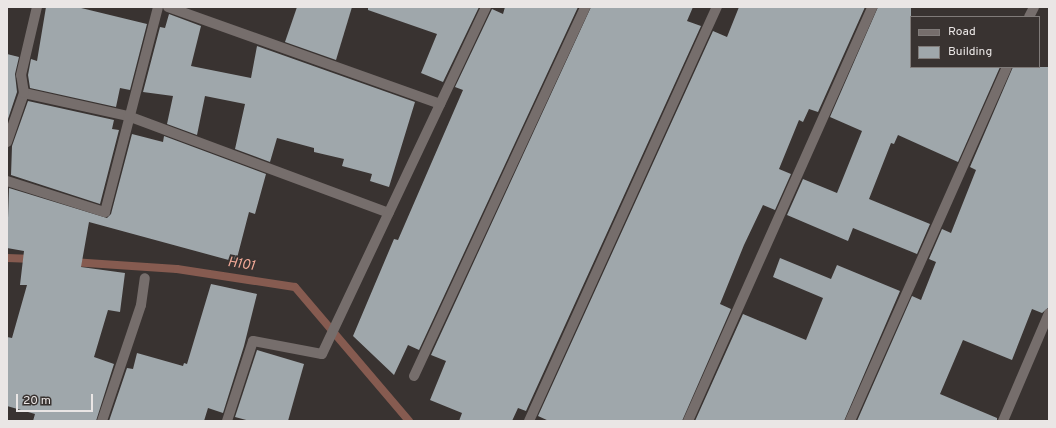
<!DOCTYPE html>
<style>
body{margin:0}
#map{position:relative;width:1056px;height:428px;overflow:hidden;background:#393331;font-family:Overpass,sans-serif}
div>[style]{position:absolute}
.stream>*{height:8px;margin:-4px;padding:0 4px;transform-origin:4px;border-radius:4px;background:#865b50}
.building>*{inset:0;background:#9fa7ab}
.minor>*{height:10px;margin:-5px;padding:0 5px;transform-origin:5px;border-radius:5px;background:#766e6c}
.tertiary>*{height:10px;margin:-5px;padding:0 5px;transform-origin:5px;border-radius:5px;background:#766e6c}
span{translate:-50% -50%;white-space:nowrap;text-align:center;line-height:1.15;-webkit-text-stroke:4px #393331;paint-order:stroke}
.water-label{font-size:14px;color:#f1a997;font-style:italic}
.frame{position:absolute;inset:0;border:8px solid #eae6e5;pointer-events:none}
.legend{position:absolute;left:910px;top:16px;width:130px;height:52px;box-sizing:border-box;background:#393331;border:1px solid #807b79;margin:0;padding:5px 7px;list-style:none;font-size:12px;color:#eae6e5}
.legend li{display:flex;align-items:center;gap:8px;height:20px}
.legend b{width:20px;border:1px solid #807b79}
.scale{position:absolute;left:16px;top:394px;width:77px;height:18px;box-sizing:border-box;border:2px solid #eae6e5;border-top:0;padding-left:5px;font-size:12px;line-height:14px;white-space:nowrap;color:#eae6e5;-webkit-text-stroke:3px #393331;paint-order:stroke}
</style>
<div id="map">
<div class="stream">
<i style="left:7px;top:258px;width:27px;rotate:2deg"></i>
<i style="left:72px;top:262px;width:105px;rotate:3.8deg"></i>
<i style="left:177px;top:269px;width:119px;rotate:8.7deg"></i>
<i style="left:295px;top:287px;width:176px;rotate:49.6deg"></i>
</div>
<div class="building">
<i style="clip-path:polygon(46px 7px,77px 7px,147px 24px,130px 90px,120px 88px,116px 107px,30px 88px,28px 75px,31px 59px,37px 61px)"></i>
<i style="clip-path:polygon(297px 7px,352px 7px,336px 60px,285px 42px)"></i>
<i style="clip-path:polygon(368px 7px,479px 7px,443px 82px,421px 73px,437px 34px,368px 10px)"></i>
<i style="clip-path:polygon(505px 7px,578px 7px,419px 350px,408px 345px,394px 375px,353px 336px,394px 239px,398px 240px,463px 90px,455px 87px,492px 9px,503px 14px)"></i>
<i style="clip-path:polygon(591px 7px,693px 7px,687px 21px,701px 26px,526px 411px,518px 408px,512px 421px,459px 421px,462px 413px,430px 400px,446px 361px,431px 355px)"></i>
<i style="clip-path:polygon(739px 7px,865px 7px,818px 112px,809px 109px,803px 122px,799px 120px,779px 169px,791px 174px,775px 210px,763px 205px,744px 245px,720px 304px,731px 309px,682px 421px,549px 421px,538px 416px,713px 31px,727px 37px)"></i>
<i style="clip-path:polygon(878px 7px,911px 7px,911px 67px,1000px 67px,958px 162px,898px 135px,894px 144px,891px 143px,869px 199px,930px 224px,917px 254px,853px 228px,848px 241px,787px 215px,803px 179px,837px 193px,862px 131px,830px 117px)"></i>
<i style="clip-path:polygon(169px 14px,201px 26px,191px 66px,251px 78px,257px 46px,415px 102px,389px 187px,370px 181px,372px 174px,342px 166px,344px 159px,314px 152px,314px 148px,277px 138px,270px 162px,235px 149px,245px 104px,205px 96px,197px 135px,167px 124px,173px 96px,143px 92px,160px 27px,165px 28px)"></i>
<i style="clip-path:polygon(7px 54px,19px 57px,15px 74px,17px 92px,7px 122px)"></i>
<i style="clip-path:polygon(1013px 67px,1049px 67px,1049px 307px,1042px 313px,1032px 309px,1012px 360px,963px 340px,940px 394px,997px 418px,997px 421px,857px 421px,912px 296px,921px 300px,936px 262px,929px 259px,942px 229px,951px 233px,976px 170px,970px 167px)"></i>
<i style="clip-path:polygon(28px 101px,114px 120px,112px 129px,119px 130px,100px 204px,11px 175px,12px 146px)"></i>
<i style="clip-path:polygon(132px 134px,163px 142px,164px 136px,266px 174px,255px 214px,249px 212px,236px 262px,89px 222px,81px 267px,125px 273px,120px 312px,108px 310px,94px 357px,114px 364px,96px 421px,33px 421px,35px 414px,7px 406px,7px 337px,12px 338px,27px 285px,20px 285px,24px 251px,7px 248px,9px 188px,107px 218px,111px 214px)"></i>
<i style="clip-path:polygon(780px 258px,831px 279px,837px 265px,900px 291px,844px 421px,695px 421px,743px 314px,806px 340px,823px 298px,773px 277px)"></i>
<i style="clip-path:polygon(211px 284px,257px 294px,244px 346px,223px 413px,208px 408px,204px 421px,109px 421px,127px 368px,133px 369px,137px 353px,183px 366px,184px 363px,187px 364px)"></i>
<i style="clip-path:polygon(257px 350px,304px 364px,288px 421px,250px 421px,235px 417px)"></i>
</div>
<div class="minor">
<i style="left:168px;top:7px;width:289px;rotate:19.6deg"></i>
<i style="left:1029px;top:17px;width:11px;rotate:-63deg"></i>
<i style="left:24px;top:93px;width:107px;rotate:12.5deg"></i>
<i style="left:128px;top:116px;width:278px;rotate:20.4deg"></i>
<i style="left:7px;top:142px;width:52px;rotate:-70.9deg"></i>
<i style="left:24px;top:93px;width:18px;rotate:-99deg"></i>
<i style="left:21px;top:75px;width:70px;rotate:-76.8deg"></i>
<i style="left:7px;top:181px;width:103px;rotate:17.6deg"></i>
<i style="left:105px;top:212px;width:212px;rotate:-75.5deg"></i>
<i style="left:414px;top:376px;width:407px;rotate:-65.1deg"></i>
<i style="left:102px;top:421px;width:122px;rotate:-71.4deg"></i>
<i style="left:141px;top:305px;width:27px;rotate:-82deg"></i>
<i style="left:529px;top:421px;width:455px;rotate:-65.6deg"></i>
<i style="left:688px;top:421px;width:453px;rotate:-66deg"></i>
<i style="left:850px;top:421px;width:387px;rotate:-66.1deg"></i>
<i style="left:1003px;top:421px;width:117px;rotate:-66.9deg"></i>
</div>
<div class="tertiary">
<i style="left:227px;top:421px;width:84px;rotate:-72deg"></i>
<i style="left:253px;top:341px;width:70px;rotate:10.7deg"></i>
<i style="left:322px;top:354px;width:384px;rotate:-64.7deg"></i>
</div>
<div class="water-label">
<span style="left:241px;top:265px;rotate:9deg">H101</span>
</div>
<div class="frame"></div>
<ul class="legend">
<li><b style="height:5px;background:#766e6c"></b>Road</li>
<li><b style="height:11px;background:#9fa7ab"></b>Building</li>
</ul>
<div class="scale">20 m</div>
</div>
